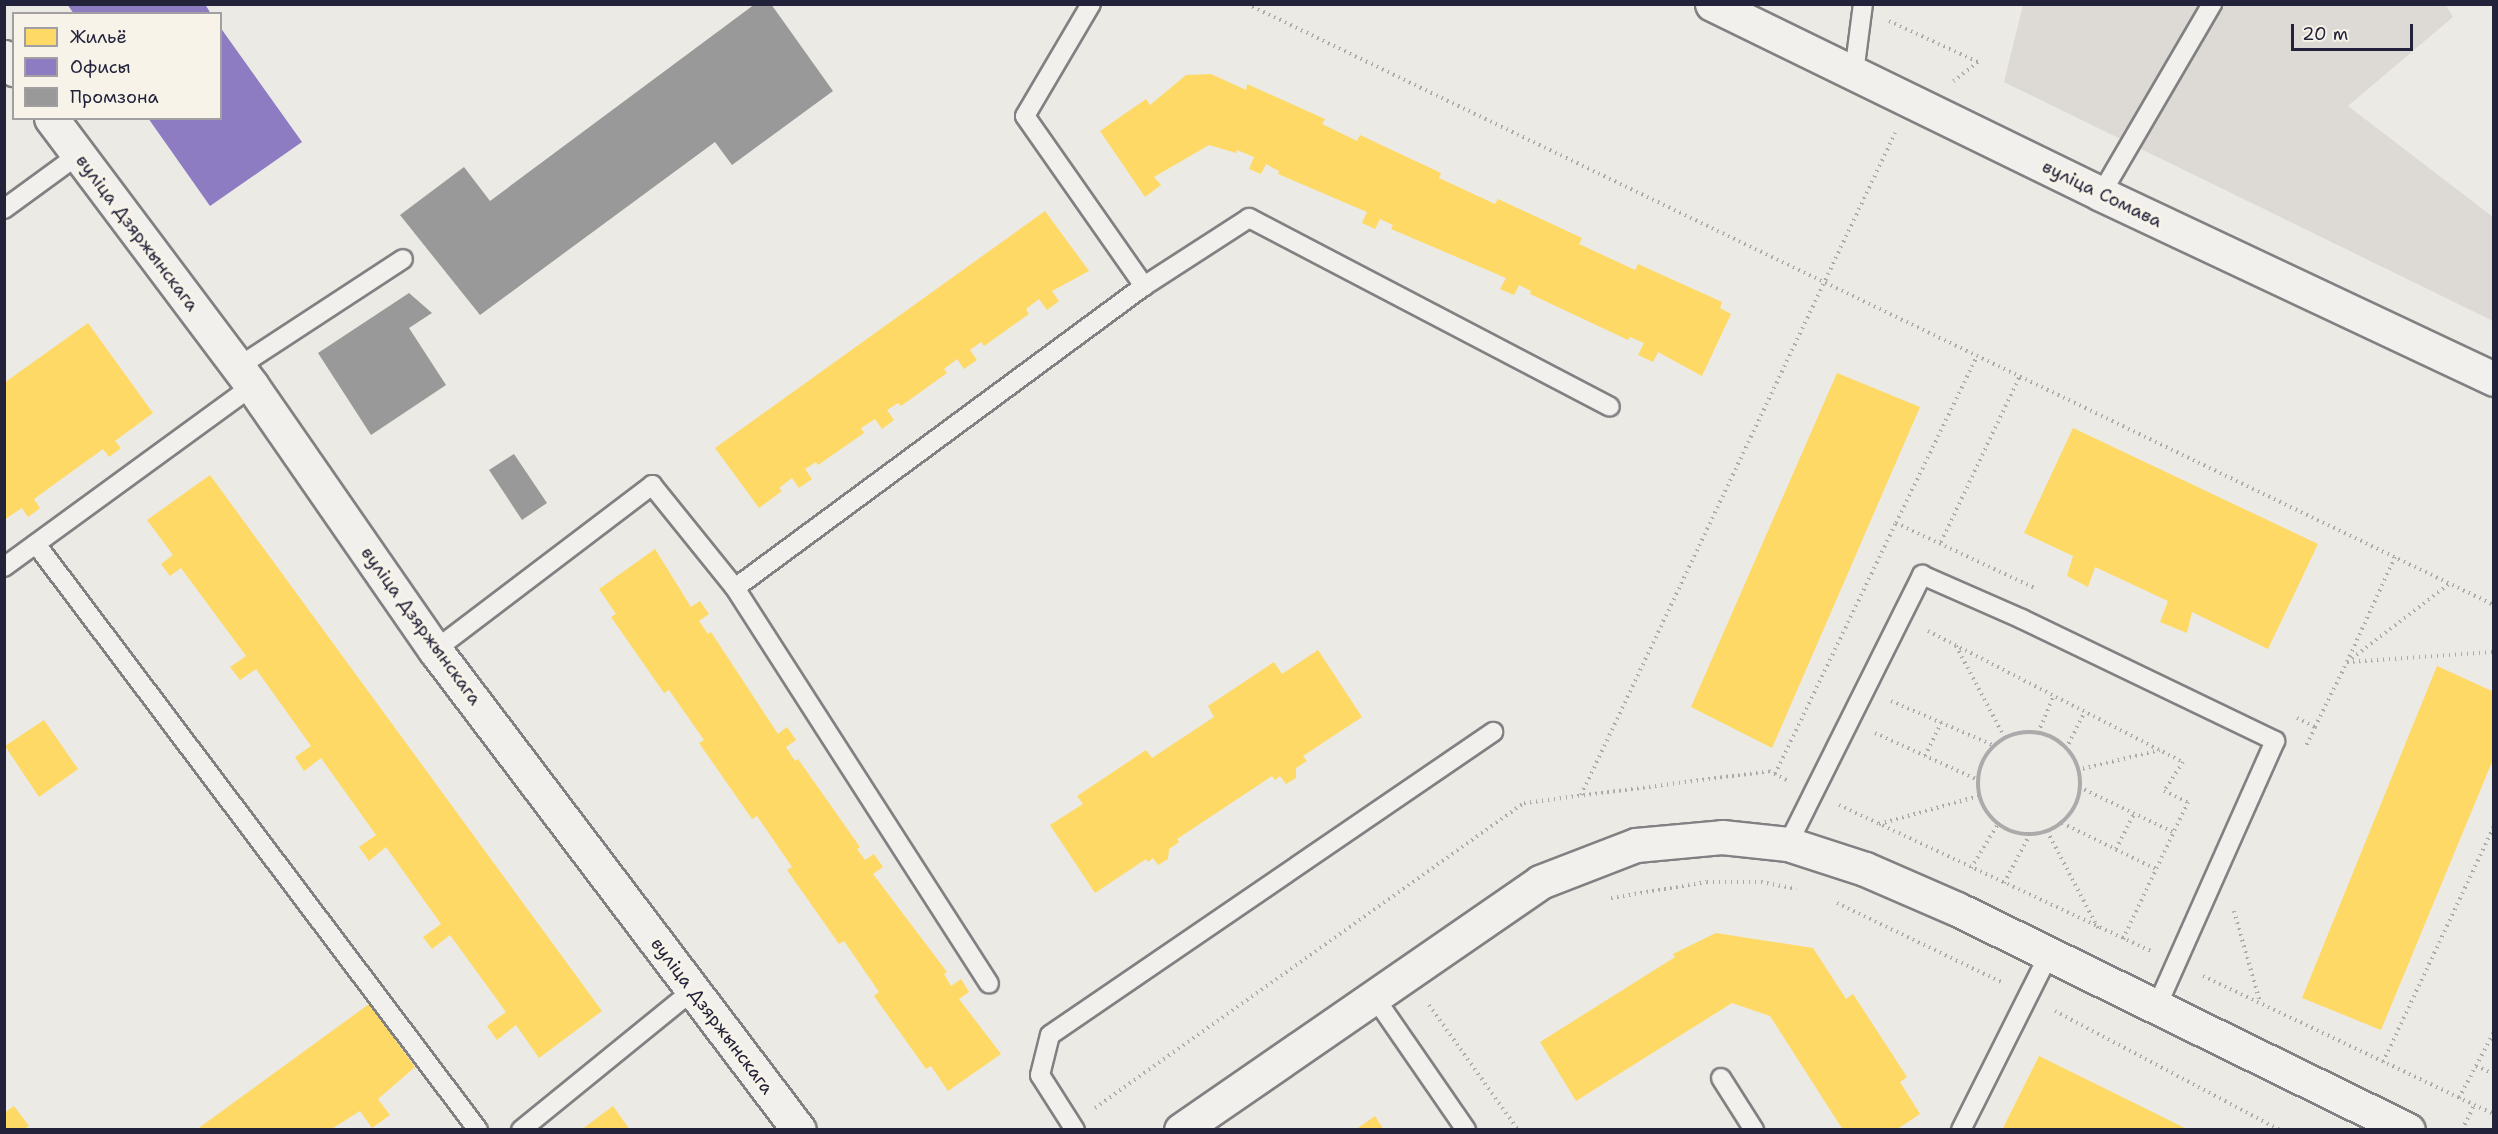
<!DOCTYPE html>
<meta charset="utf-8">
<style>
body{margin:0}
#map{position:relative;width:2498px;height:1134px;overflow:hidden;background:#ebeae4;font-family:"Shantell Sans",sans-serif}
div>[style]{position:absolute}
.green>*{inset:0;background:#dddad5}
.homes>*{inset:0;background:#ffd966}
.offices>*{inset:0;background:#8e7cc3}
.industry>*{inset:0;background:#999}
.path>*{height:4px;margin-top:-2px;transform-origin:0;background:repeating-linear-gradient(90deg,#acabac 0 1.5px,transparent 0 6px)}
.path>.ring{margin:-2px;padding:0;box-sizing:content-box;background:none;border:4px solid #acabac;border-radius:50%}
.roads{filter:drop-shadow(2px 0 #818083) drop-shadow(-2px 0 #818083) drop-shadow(0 2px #818083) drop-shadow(0 -2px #818083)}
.service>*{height:18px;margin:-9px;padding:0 9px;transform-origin:9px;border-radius:9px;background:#f1f0ec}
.minor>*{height:33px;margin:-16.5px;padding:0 16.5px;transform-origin:16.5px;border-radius:16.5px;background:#f1f0ec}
.tertiary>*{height:33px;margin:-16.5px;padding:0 16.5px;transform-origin:16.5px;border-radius:16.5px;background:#f1f0ec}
span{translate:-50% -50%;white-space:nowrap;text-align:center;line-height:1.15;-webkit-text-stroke:6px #f7f3e8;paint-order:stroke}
.street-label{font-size:18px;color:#22223b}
.frame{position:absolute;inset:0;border:6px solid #22223b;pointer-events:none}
.legend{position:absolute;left:12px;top:12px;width:210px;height:108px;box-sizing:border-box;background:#f7f3e8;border:2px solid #a29fa3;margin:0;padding:8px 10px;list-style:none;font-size:18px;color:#22223b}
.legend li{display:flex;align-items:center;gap:12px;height:30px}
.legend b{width:30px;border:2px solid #a29fa3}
.scale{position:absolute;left:2291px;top:24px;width:122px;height:27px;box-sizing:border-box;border:3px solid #22223b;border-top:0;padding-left:8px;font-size:18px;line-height:21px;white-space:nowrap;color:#22223b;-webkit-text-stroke:4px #f7f3e8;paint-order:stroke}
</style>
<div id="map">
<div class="green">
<i style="clip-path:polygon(2023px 5px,2446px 5px,2453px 17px,2348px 106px,2493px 217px,2493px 321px,2004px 82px)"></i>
</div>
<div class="homes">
<i style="clip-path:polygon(1211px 74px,1246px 90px,1247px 84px,1325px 119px,1322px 124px,1357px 141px,1360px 135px,1441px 173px,1439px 178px,1495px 204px,1498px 199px,1582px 238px,1579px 244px,1635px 270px,1638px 264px,1722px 302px,1720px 308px,1731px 314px,1702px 376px,1658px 352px,1653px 362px,1638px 355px,1644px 343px,1630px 337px,1628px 340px,1530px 294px,1531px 291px,1519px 285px,1514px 295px,1500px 289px,1506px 278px,1391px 229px,1393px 225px,1380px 219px,1375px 229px,1362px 223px,1367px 212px,1278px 174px,1279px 171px,1266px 164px,1261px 174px,1249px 169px,1254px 157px,1237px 150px,1236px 153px,1209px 145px,1154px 177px,1161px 185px,1145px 197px,1100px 131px,1146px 99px,1150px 105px,1186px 75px)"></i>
<i style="clip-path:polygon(1045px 211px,1089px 271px,1052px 291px,1059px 301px,1047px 310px,1039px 299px,1026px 309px,1029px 314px,984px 346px,981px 342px,970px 350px,977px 360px,964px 369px,957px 359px,944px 369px,947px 373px,901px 406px,898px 403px,887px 410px,894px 420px,882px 429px,875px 419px,861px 428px,864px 433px,818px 465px,816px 462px,805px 469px,812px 479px,799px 488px,792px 478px,779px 488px,782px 491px,759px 508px,715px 448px)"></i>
<i style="clip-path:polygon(88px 323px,153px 413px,115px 441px,121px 448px,109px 457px,103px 449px,34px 499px,40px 508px,28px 517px,22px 508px,4px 520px,4px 383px)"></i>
<i style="clip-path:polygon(1837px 373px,1920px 407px,1772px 748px,1691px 707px)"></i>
<i style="clip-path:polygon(2073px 428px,2318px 544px,2268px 649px,2192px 612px,2187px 633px,2160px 622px,2168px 601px,2095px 567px,2088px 587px,2067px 576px,2073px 556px,2024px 533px)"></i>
<i style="clip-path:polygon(210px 475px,602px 1011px,539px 1058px,516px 1025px,497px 1040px,487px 1026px,506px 1012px,450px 935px,432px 949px,423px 937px,441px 924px,386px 847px,369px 861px,359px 847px,376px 835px,321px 758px,304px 771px,295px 757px,311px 746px,256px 669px,240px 680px,230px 667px,246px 656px,181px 568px,170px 576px,161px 564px,173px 555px,147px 520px)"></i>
<i style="clip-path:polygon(655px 549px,691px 607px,700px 601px,709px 614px,699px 621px,708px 634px,711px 632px,778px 734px,787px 727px,796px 740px,786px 747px,795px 761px,798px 759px,860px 847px,857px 849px,865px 860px,874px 854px,883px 867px,873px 874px,947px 972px,944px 974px,951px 986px,961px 979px,969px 992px,959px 999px,1001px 1054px,948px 1091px,931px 1066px,926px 1069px,874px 996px,879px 992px,844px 941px,839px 944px,787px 870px,792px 867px,757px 816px,752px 819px,699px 743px,704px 740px,669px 690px,664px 693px,611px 617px,616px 614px,599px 589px)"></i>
<i style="clip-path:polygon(1318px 650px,1362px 717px,1303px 756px,1307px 761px,1296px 768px,1296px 778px,1286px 784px,1280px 776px,1275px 780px,1272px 776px,1177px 839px,1179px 842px,1169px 849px,1168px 859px,1158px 865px,1153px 858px,1148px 862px,1146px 859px,1095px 893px,1050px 825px,1083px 804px,1077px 796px,1146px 750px,1152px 758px,1214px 717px,1208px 706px,1274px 662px,1282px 674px)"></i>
<i style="clip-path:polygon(2437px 666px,2494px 692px,2494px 757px,2381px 1030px,2302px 998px)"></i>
<i style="clip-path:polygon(44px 720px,78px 769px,39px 797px,5px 746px)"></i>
<i style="clip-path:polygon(1716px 933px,1813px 948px,1846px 999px,1853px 994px,1907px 1077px,1900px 1082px,1920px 1114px,1896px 1130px,1843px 1130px,1770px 1016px,1732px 1003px,1576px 1101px,1540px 1042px,1675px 957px,1673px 954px)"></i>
<i style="clip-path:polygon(369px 1004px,415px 1067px,378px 1099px,390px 1115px,372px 1128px,360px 1111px,330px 1130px,196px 1130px)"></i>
<i style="clip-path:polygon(2039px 1056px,2189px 1130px,2002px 1130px)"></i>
<i style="clip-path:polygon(14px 1106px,29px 1126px,23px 1130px,4px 1130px,4px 1113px)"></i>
<i style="clip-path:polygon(613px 1106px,630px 1130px,581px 1130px)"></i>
<i style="clip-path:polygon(1375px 1116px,1384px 1130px,1355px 1130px)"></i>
</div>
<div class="offices">
<i style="clip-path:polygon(67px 4px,205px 4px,211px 14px,74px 14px)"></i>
<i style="clip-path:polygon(220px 27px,302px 142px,210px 206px,148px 118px,220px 118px)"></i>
</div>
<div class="industry">
<i style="clip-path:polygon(755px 4px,771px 4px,833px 91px,732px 165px,715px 142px,480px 315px,400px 215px,464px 167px,490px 201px)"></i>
<i style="clip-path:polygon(409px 293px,432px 313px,409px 328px,446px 385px,371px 435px,318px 353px)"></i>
<i style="clip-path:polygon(514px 454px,547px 503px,522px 520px,489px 470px)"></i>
</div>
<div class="path">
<i style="left:1247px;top:4px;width:1384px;rotate:25.73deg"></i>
<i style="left:1889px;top:21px;width:98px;rotate:24.7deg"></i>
<i style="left:1978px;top:62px;width:31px;rotate:142deg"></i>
<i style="left:1896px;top:523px;width:186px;rotate:-64.1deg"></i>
<i style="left:1941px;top:542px;width:184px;rotate:-64.6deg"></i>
<i style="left:2395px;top:557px;width:115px;rotate:114.6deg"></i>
<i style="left:2347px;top:662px;width:147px;rotate:-3.9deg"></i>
<i style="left:1928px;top:631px;width:287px;rotate:27.2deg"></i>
<i style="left:2183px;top:762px;width:35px;rotate:123deg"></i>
<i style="left:2164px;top:791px;width:26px;rotate:25deg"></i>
<i style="left:2188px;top:802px;width:152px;rotate:115.4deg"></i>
<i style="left:1956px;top:646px;width:104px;rotate:62deg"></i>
<i style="left:1891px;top:701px;width:113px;rotate:23.4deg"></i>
<i style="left:2297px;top:718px;width:20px;rotate:27deg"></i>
<i style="left:2315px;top:727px;width:21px;rotate:115deg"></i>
<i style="left:2315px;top:727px;width:72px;rotate:-63.8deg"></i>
<i style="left:2347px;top:662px;width:128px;rotate:-37.4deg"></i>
<i class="ring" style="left:1978px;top:732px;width:98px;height:98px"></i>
<i style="left:1875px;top:733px;width:113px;rotate:24.5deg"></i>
<i style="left:2038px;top:733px;width:41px;rotate:-67.2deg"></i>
<i style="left:2066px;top:749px;width:42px;rotate:-63.4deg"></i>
<i style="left:1925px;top:756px;width:37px;rotate:-64deg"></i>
<i style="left:2077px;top:770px;width:85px;rotate:-13.5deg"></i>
<i style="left:1775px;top:774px;width:279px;rotate:-64.3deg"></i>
<i style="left:1896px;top:523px;width:153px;rotate:25.1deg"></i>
<i style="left:2079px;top:787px;width:104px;rotate:25.6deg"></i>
<i style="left:1581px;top:795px;width:733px;rotate:-64.62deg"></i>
<i style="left:1839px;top:805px;width:344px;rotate:25.1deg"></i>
<i style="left:2062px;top:823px;width:105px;rotate:26.1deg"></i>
<i style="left:1879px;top:824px;width:104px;rotate:-15.6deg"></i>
<i style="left:2047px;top:831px;width:110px;rotate:62.3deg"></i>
<i style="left:2116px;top:849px;width:39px;rotate:-63deg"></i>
<i style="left:1971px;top:868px;width:52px;rotate:-58.5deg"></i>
<i style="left:2004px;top:883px;width:55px;rotate:-62deg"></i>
<i style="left:1611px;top:898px;width:97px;rotate:-9.5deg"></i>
<i style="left:1707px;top:882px;width:54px"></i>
<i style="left:1761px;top:882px;width:36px;rotate:11deg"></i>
<i style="left:1837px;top:903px;width:182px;rotate:25.7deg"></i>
<i style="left:2234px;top:911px;width:95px;rotate:74.1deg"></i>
<i style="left:2203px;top:976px;width:322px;rotate:25.4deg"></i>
<i style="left:1429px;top:1005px;width:153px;rotate:54.5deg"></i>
<i style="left:2055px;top:1011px;width:255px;rotate:27.9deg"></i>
<i style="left:2383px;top:1062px;width:261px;rotate:-64.8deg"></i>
<i style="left:2476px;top:1066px;width:20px;rotate:24deg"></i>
<i style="left:2459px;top:1098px;width:75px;rotate:-62.1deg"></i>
<i style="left:1095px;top:1108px;width:526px;rotate:-35.41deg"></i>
<i style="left:1524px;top:803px;width:247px;rotate:-7.4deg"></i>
<i style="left:1769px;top:771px;width:20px;rotate:27deg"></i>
<i style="left:2462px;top:1130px;width:28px;rotate:-64deg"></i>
</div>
<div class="roads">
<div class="service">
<i style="left:1091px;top:4px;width:130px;rotate:120.5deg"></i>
<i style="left:1025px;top:116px;width:208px;rotate:55deg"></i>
<i style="left:1854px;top:73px;width:70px;rotate:-82.6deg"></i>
<i style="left:2101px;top:194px;width:220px;rotate:-59.7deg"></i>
<i style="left:4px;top:209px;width:92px;rotate:-36.1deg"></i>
<i style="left:238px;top:367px;width:197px;rotate:-33.2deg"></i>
<i style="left:36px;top:544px;width:734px;rotate:52.97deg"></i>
<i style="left:4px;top:567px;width:307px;rotate:-36.1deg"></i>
<i style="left:735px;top:588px;width:508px;rotate:-36.44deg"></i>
<i style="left:1144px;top:286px;width:125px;rotate:-32.9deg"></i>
<i style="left:1249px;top:218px;width:407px;rotate:27.6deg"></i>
<i style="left:435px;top:650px;width:273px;rotate:-37.2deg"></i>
<i style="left:652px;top:485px;width:132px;rotate:51.1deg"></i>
<i style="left:735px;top:588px;width:470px;rotate:57.3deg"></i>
<i style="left:1788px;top:844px;width:301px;rotate:-63.5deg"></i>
<i style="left:1922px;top:575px;width:109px;rotate:23.7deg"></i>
<i style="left:2022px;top:619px;width:281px;rotate:25.7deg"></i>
<i style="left:2275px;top:741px;width:292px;rotate:114deg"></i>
<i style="left:1373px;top:995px;width:164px;rotate:55.4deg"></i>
<i style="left:1721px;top:1078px;width:62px;rotate:57.6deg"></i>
<i style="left:521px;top:1130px;width:222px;rotate:-39.1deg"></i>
<i style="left:1075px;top:1130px;width:65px;rotate:-122.5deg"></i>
<i style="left:1040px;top:1075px;width:41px;rotate:-76deg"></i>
<i style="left:1050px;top:1035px;width:537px;rotate:-34.37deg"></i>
<i style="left:1961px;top:1130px;width:197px;rotate:-63.4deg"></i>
</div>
<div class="minor">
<i style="left:1181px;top:1130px;width:436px;rotate:-34.6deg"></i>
<i style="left:1540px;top:882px;width:103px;rotate:-21.1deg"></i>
<i style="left:1636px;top:845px;width:86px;rotate:-5.3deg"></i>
<i style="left:1722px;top:837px;width:66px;rotate:6.1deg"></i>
<i style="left:1788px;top:844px;width:81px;rotate:18deg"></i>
<i style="left:1865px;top:869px;width:100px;rotate:23.5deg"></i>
<i style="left:1957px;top:909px;width:502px;rotate:26.11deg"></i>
</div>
<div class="tertiary">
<i style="left:1712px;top:4px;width:433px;rotate:26deg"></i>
<i style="left:2101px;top:194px;width:434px;rotate:25.2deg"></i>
<i style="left:4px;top:57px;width:16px;rotate:50deg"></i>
<i style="left:51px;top:118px;width:335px;rotate:53.1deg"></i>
<i style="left:252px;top:386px;width:321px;rotate:55.3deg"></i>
<i style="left:435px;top:650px;width:602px;rotate:52.83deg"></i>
</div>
</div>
<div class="street-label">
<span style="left:2102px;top:194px;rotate:26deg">вуліца Сомава</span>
<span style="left:137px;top:233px;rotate:53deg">вуліца Дзяржынскага</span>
<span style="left:421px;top:626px;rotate:54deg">вуліца Дзяржынскага</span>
<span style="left:712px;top:1016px;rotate:53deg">вуліца Дзяржынскага</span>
</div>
<div class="frame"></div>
<ul class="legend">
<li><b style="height:16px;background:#ffd966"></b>Жильё</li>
<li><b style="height:16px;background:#8e7cc3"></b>Офисы</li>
<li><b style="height:16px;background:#999"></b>Промзона</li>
</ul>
<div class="scale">20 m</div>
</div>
